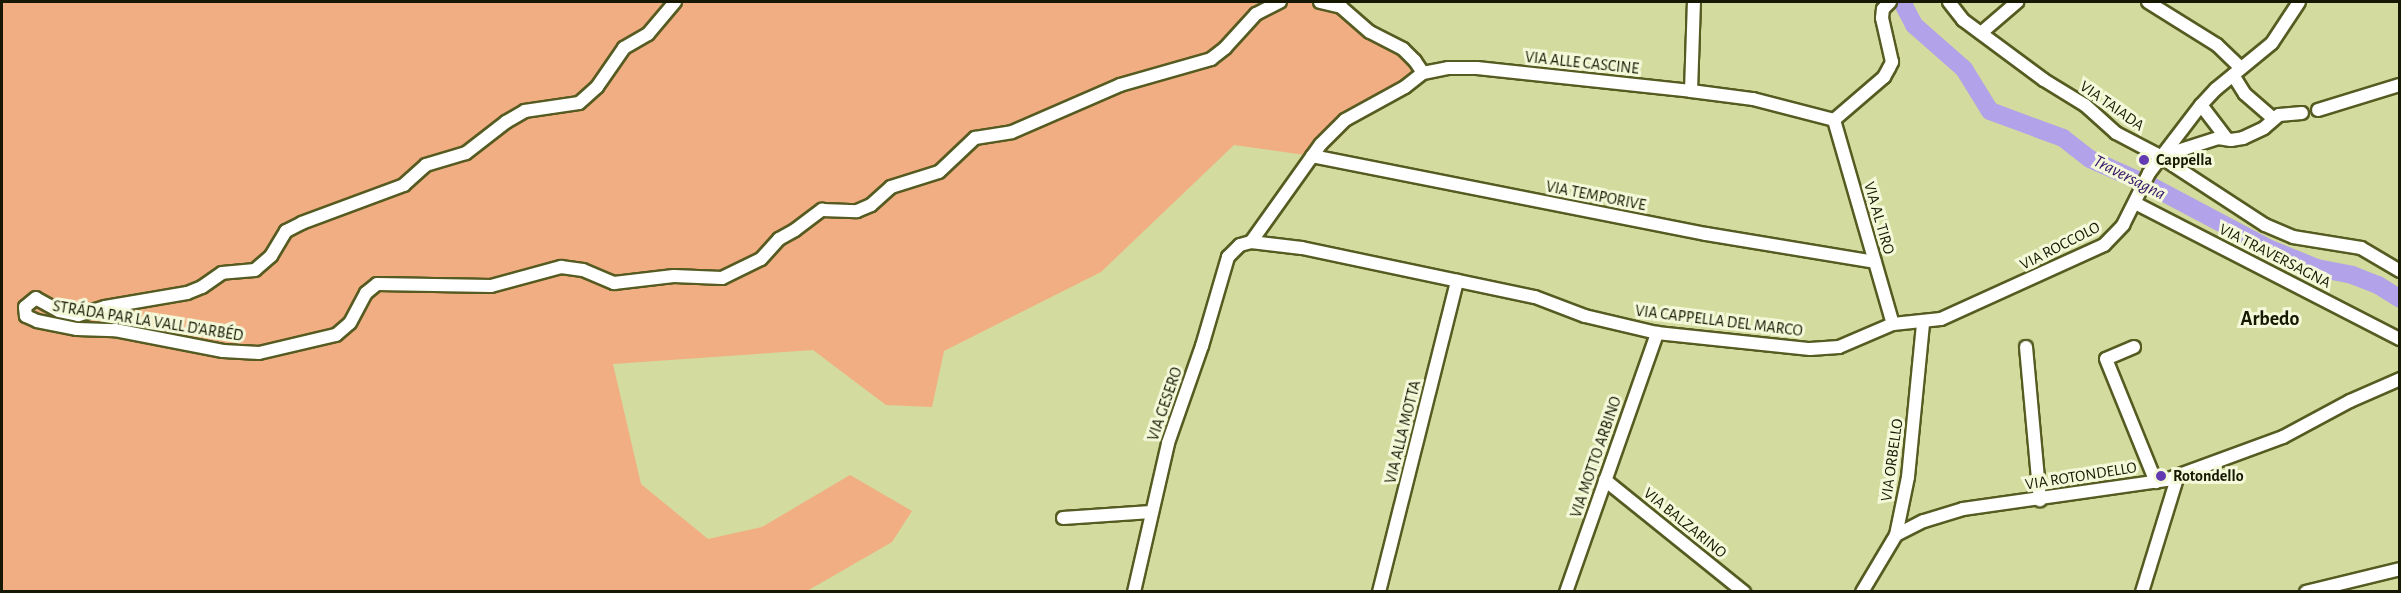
<!DOCTYPE html>
<meta charset="utf-8">
<style>
body{margin:0}
#map{position:relative;width:2401px;height:593px;overflow:hidden;background:#d3db9e;font-family:"Alegreya Sans",sans-serif}
div>[style]{position:absolute}
.green>*{inset:0;background:#f1ae82}
.river>*{height:18px;margin:-9px;padding:0 9px;transform-origin:9px;border-radius:9px;background:#b2a2ea}
.roads{filter:drop-shadow(2px 0 #565b21) drop-shadow(-2px 0 #565b21) drop-shadow(0 2px #565b21) drop-shadow(0 -2px #565b21)}
.street>*{height:12px;margin:-6px;padding:0 6px;transform-origin:6px;border-radius:6px;background:#fff}
.dots>*{width:16px;height:16px;translate:-50% -50%;box-sizing:border-box;border:3px solid #f4f9da;border-radius:50%}
span{translate:-50% -50%;white-space:nowrap;text-align:center;line-height:1.15;-webkit-text-stroke:6px #f4f9da;paint-order:stroke}
.street-label{font-size:16px;color:#161802}
.poi-label{font-size:16px;color:#161802;font-weight:700}
.left{translate:0 -50%;text-align:left}
.water-label{font-size:18px;color:#331366;font-style:italic}
.quarter-label{font-size:20px;color:#161802;font-weight:700}
.frame{position:absolute;inset:0;border:3px solid #161802;pointer-events:none}
</style>
<div id="map">
<div class="green">
<i style="clip-path:polygon(2px 2px,1335px 2px,1423px 73px,1345px 120px,1312px 156px,1234px 145px,1101px 272px,944px 351px,932px 407px,886px 405px,813px 350px,613px 364px,641px 484px,708px 539px,762px 527px,850px 475px,912px 511px,892px 542px,807px 591px,2px 591px)"></i>
</div>
<div class="river">
<i style="left:1902px;top:2px;width:26px;rotate:62deg"></i>
<i style="left:1914px;top:25px;width:67px;rotate:41.3deg"></i>
<i style="left:1964px;top:69px;width:49px;rotate:58.2deg"></i>
<i style="left:1990px;top:111px;width:78px;rotate:20.3deg"></i>
<i style="left:2063px;top:138px;width:34px;rotate:38deg"></i>
<i style="left:2090px;top:159px;width:69px;rotate:24deg"></i>
<i style="left:2153px;top:187px;width:130px;rotate:27.9deg"></i>
<i style="left:2268px;top:248px;width:53px;rotate:22.2deg"></i>
<i style="left:2317px;top:268px;width:36px;rotate:11deg"></i>
<i style="left:2352px;top:275px;width:28px;rotate:21deg"></i>
<i style="left:2378px;top:285px;width:26px;rotate:32deg"></i>
</div>
<div class="roads">
<div class="street">
<i style="left:675px;top:2px;width:42px;rotate:130.2deg"></i>
<i style="left:648px;top:34px;width:28px;rotate:150deg"></i>
<i style="left:624px;top:48px;width:47px;rotate:124.7deg"></i>
<i style="left:597px;top:87px;width:24px;rotate:138deg"></i>
<i style="left:579px;top:103px;width:55px;rotate:171.6deg"></i>
<i style="left:525px;top:111px;width:22px;rotate:150deg"></i>
<i style="left:506px;top:122px;width:51px;rotate:142.2deg"></i>
<i style="left:466px;top:153px;width:42px;rotate:163.3deg"></i>
<i style="left:426px;top:165px;width:30px;rotate:138deg"></i>
<i style="left:404px;top:185px;width:109px;rotate:159.6deg"></i>
<i style="left:302px;top:223px;width:18px;rotate:153deg"></i>
<i style="left:286px;top:231px;width:29px;rotate:121deg"></i>
<i style="left:271px;top:256px;width:21px;rotate:139deg"></i>
<i style="left:255px;top:270px;width:33px;rotate:175deg"></i>
<i style="left:222px;top:273px;width:24px;rotate:145deg"></i>
<i style="left:202px;top:287px;width:16px;rotate:158deg"></i>
<i style="left:187px;top:293px;width:83px;rotate:170.3deg"></i>
<i style="left:105px;top:307px;width:28px;rotate:163deg"></i>
<i style="left:78px;top:315px;width:19px;rotate:-168deg"></i>
<i style="left:59px;top:311px;width:26px;rotate:-151deg"></i>
<i style="left:36px;top:298px;width:14px;rotate:141deg"></i>
<i style="left:25px;top:307px;width:9px;rotate:84deg"></i>
<i style="left:26px;top:316px;width:12px;rotate:24deg"></i>
<i style="left:37px;top:321px;width:41px;rotate:11.3deg"></i>
<i style="left:77px;top:329px;width:38px;rotate:2deg"></i>
<i style="left:115px;top:330px;width:110px;rotate:11deg"></i>
<i style="left:223px;top:351px;width:36px;rotate:3deg"></i>
<i style="left:259px;top:353px;width:79px;rotate:-13.2deg"></i>
<i style="left:336px;top:335px;width:18px;rotate:-41deg"></i>
<i style="left:350px;top:323px;width:34px;rotate:-62deg"></i>
<i style="left:366px;top:293px;width:14px;rotate:-39deg"></i>
<i style="left:377px;top:284px;width:114px;rotate:1deg"></i>
<i style="left:491px;top:286px;width:73px;rotate:-15.2deg"></i>
<i style="left:561px;top:267px;width:22px;rotate:8deg"></i>
<i style="left:583px;top:270px;width:34px;rotate:23deg"></i>
<i style="left:614px;top:283px;width:60px;rotate:-6.7deg"></i>
<i style="left:674px;top:276px;width:48px;rotate:2.4deg"></i>
<i style="left:722px;top:278px;width:43px;rotate:-26deg"></i>
<i style="left:761px;top:259px;width:27px;rotate:-48deg"></i>
<i style="left:779px;top:239px;width:18px;rotate:-29deg"></i>
<i style="left:795px;top:230px;width:34px;rotate:-37deg"></i>
<i style="left:822px;top:210px;width:35px;rotate:2deg"></i>
<i style="left:857px;top:211px;width:15px;rotate:-23deg"></i>
<i style="left:871px;top:205px;width:27px;rotate:-42deg"></i>
<i style="left:891px;top:187px;width:50px;rotate:-17.4deg"></i>
<i style="left:939px;top:172px;width:50px;rotate:-43.4deg"></i>
<i style="left:975px;top:138px;width:37px;rotate:-9deg"></i>
<i style="left:1012px;top:132px;width:118px;rotate:-23.5deg"></i>
<i style="left:1120px;top:85px;width:95px;rotate:-15.9deg"></i>
<i style="left:1211px;top:59px;width:18px;rotate:-38deg"></i>
<i style="left:1225px;top:48px;width:46px;rotate:-47.6deg"></i>
<i style="left:1256px;top:14px;width:27px;rotate:-27deg"></i>
<i style="left:1320px;top:2px;width:22px;rotate:13deg"></i>
<i style="left:1341px;top:7px;width:38px;rotate:41deg"></i>
<i style="left:1370px;top:32px;width:37px;rotate:27deg"></i>
<i style="left:1403px;top:49px;width:17px;rotate:45deg"></i>
<i style="left:1415px;top:61px;width:14px;rotate:56deg"></i>
<i style="left:1949px;top:2px;width:23px;rotate:52deg"></i>
<i style="left:1963px;top:20px;width:101px;rotate:36.5deg"></i>
<i style="left:2044px;top:80px;width:48px;rotate:31.4deg"></i>
<i style="left:2085px;top:105px;width:42px;rotate:42.1deg"></i>
<i style="left:2116px;top:133px;width:45px;rotate:27.7deg"></i>
<i style="left:2156px;top:154px;width:130px;rotate:33.1deg"></i>
<i style="left:2265px;top:225px;width:30px;rotate:23deg"></i>
<i style="left:2293px;top:237px;width:69px;rotate:9.2deg"></i>
<i style="left:2361px;top:248px;width:45px;rotate:30.5deg"></i>
<i style="left:2148px;top:2px;width:81px;rotate:31.9deg"></i>
<i style="left:2217px;top:45px;width:33px;rotate:44deg"></i>
<i style="left:1981px;top:33px;width:48px;rotate:-40.7deg"></i>
<i style="left:2233px;top:75px;width:22px;rotate:58deg"></i>
<i style="left:2245px;top:94px;width:37px;rotate:41deg"></i>
<i style="left:1691px;top:91px;width:89px;rotate:-88.1deg"></i>
<i style="left:2201px;top:105px;width:43px;rotate:52.6deg"></i>
<i style="left:2318px;top:110px;width:86px;rotate:-17deg"></i>
<i style="left:1834px;top:120px;width:212px;rotate:73.9deg"></i>
<i style="left:1834px;top:120px;width:66px;rotate:-40.7deg"></i>
<i style="left:1884px;top:77px;width:10px;rotate:-61deg"></i>
<i style="left:1889px;top:68px;width:7px;rotate:-63deg"></i>
<i style="left:1892px;top:62px;width:45px;rotate:-102.8deg"></i>
<i style="left:1882px;top:18px;width:9px;rotate:-84deg"></i>
<i style="left:1883px;top:9px;width:10px;rotate:-45deg"></i>
<i style="left:1312px;top:156px;width:402px;rotate:11.2deg"></i>
<i style="left:1706px;top:234px;width:171px;rotate:9.4deg"></i>
<i style="left:2162px;top:156px;width:59px;rotate:-17.8deg"></i>
<i style="left:2218px;top:138px;width:13px;rotate:9deg"></i>
<i style="left:2231px;top:140px;width:12px;rotate:-9deg"></i>
<i style="left:2243px;top:138px;width:23px;rotate:-25deg"></i>
<i style="left:2264px;top:128px;width:20px;rotate:-41deg"></i>
<i style="left:2279px;top:115px;width:23px;rotate:-5deg"></i>
<i style="left:2135px;top:203px;width:298px;rotate:27.2deg"></i>
<i style="left:1251px;top:242px;width:120px;rotate:-54.5deg"></i>
<i style="left:1321px;top:144px;width:34px;rotate:-45deg"></i>
<i style="left:1345px;top:120px;width:68px;rotate:-28.8deg"></i>
<i style="left:1405px;top:87px;width:23px;rotate:-38deg"></i>
<i style="left:1423px;top:73px;width:25px;rotate:-11deg"></i>
<i style="left:1448px;top:68px;width:29px"></i>
<i style="left:1477px;top:68px;width:215px;rotate:6.1deg"></i>
<i style="left:1691px;top:91px;width:63px;rotate:7.4deg"></i>
<i style="left:1753px;top:99px;width:84px;rotate:14.5deg"></i>
<i style="left:2026px;top:347px;width:154px;rotate:84.8deg"></i>
<i style="left:2134px;top:347px;width:30px;rotate:157deg"></i>
<i style="left:2106px;top:359px;width:133px;rotate:67.9deg"></i>
<i style="left:1605px;top:480px;width:179px;rotate:38.9deg"></i>
<i style="left:1063px;top:518px;width:88px;rotate:-3.9deg"></i>
<i style="left:1896px;top:535px;width:31px;rotate:-27deg"></i>
<i style="left:1924px;top:521px;width:41px;rotate:-17.1deg"></i>
<i style="left:1963px;top:509px;width:205px;rotate:-8.1deg"></i>
<i style="left:2166px;top:480px;width:125px;rotate:-20.2deg"></i>
<i style="left:2283px;top:437px;width:76px;rotate:-28.2deg"></i>
<i style="left:2350px;top:401px;width:55px;rotate:-23.7deg"></i>
<i style="left:1134px;top:592px;width:153px;rotate:-77.1deg"></i>
<i style="left:1168px;top:443px;width:103px;rotate:-70.7deg"></i>
<i style="left:1202px;top:346px;width:93px;rotate:-73.7deg"></i>
<i style="left:1228px;top:257px;width:17px;rotate:-45deg"></i>
<i style="left:1240px;top:245px;width:11px;rotate:-15deg"></i>
<i style="left:1251px;top:242px;width:51px;rotate:6.7deg"></i>
<i style="left:1302px;top:248px;width:238px;rotate:11.9deg"></i>
<i style="left:1535px;top:297px;width:53px;rotate:20.8deg"></i>
<i style="left:1585px;top:316px;width:74px;rotate:13.3deg"></i>
<i style="left:1657px;top:333px;width:154px;rotate:6deg"></i>
<i style="left:1810px;top:349px;width:29px;rotate:-4deg"></i>
<i style="left:1839px;top:347px;width:59px;rotate:-23.1deg"></i>
<i style="left:1893px;top:324px;width:48px;rotate:-5.9deg"></i>
<i style="left:1941px;top:319px;width:179px;rotate:-24.4deg"></i>
<i style="left:2104px;top:245px;width:28px;rotate:-46deg"></i>
<i style="left:2123px;top:225px;width:58px;rotate:-63.4deg"></i>
<i style="left:2149px;top:173px;width:86px;rotate:-52.6deg"></i>
<i style="left:2201px;top:105px;width:22px;rotate:-47deg"></i>
<i style="left:2216px;top:89px;width:72px;rotate:-39.4deg"></i>
<i style="left:2272px;top:43px;width:49px;rotate:-56.6deg"></i>
<i style="left:1379px;top:592px;width:321px;rotate:-75.9deg"></i>
<i style="left:1566px;top:592px;width:275px;rotate:-70.6deg"></i>
<i style="left:1862px;top:592px;width:66px;rotate:-59.2deg"></i>
<i style="left:1896px;top:535px;width:59px;rotate:-78.3deg"></i>
<i style="left:1908px;top:477px;width:155px;rotate:-84.4deg"></i>
<i style="left:2142px;top:592px;width:122px;rotate:-72.9deg"></i>
<i style="left:2306px;top:592px;width:97px;rotate:-13.7deg"></i>
</div>
</div>
<div class="dots">
<i style="left:2144px;top:160px;background:#633ab2"></i>
<i style="left:2161px;top:476px;background:#633ab2"></i>
</div>
<div class="street-label">
<span style="left:1582px;top:63px;rotate:6deg">VIA ALLE CASCINE</span>
<span style="left:2112px;top:106px;rotate:35deg">VIA TAIADA</span>
<span style="left:1596px;top:196px;rotate:11deg">VIA TEMPORIVE</span>
<span style="left:1879px;top:218px;rotate:74deg">VIA AL TIRO</span>
<span style="left:2060px;top:246px;rotate:-27deg">VIA ROCCOLO</span>
<span style="left:2275px;top:256px;rotate:27deg">VIA TRAVERSAGNA</span>
<span style="left:148px;top:321px;rotate:9deg">STRÁDA PAR LA VALL D'ARBÉD</span>
<span style="left:1719px;top:321px;rotate:7deg">VIA CAPPELLA DEL MARCO</span>
<span style="left:1165px;top:404px;rotate:-71deg">VIA GESERO</span>
<span style="left:1403px;top:432px;rotate:-76deg">VIA ALLA MOTTA</span>
<span style="left:1596px;top:457px;rotate:-71deg">VIA MOTTO ARBINO</span>
<span style="left:1892px;top:460px;rotate:-82deg">VIA ORBELLO</span>
<span style="left:2081px;top:476px;rotate:-9deg">VIA ROTONDELLO</span>
<span style="left:1685px;top:523px;rotate:39deg">VIA BALZARINO</span>
</div>
<div class="poi-label">
<span class="left" style="left:2156px;top:160px">Cappella</span>
<span class="left" style="left:2173px;top:476px">Rotondello</span>
</div>
<div class="water-label">
<span style="left:2129px;top:178px;rotate:27deg">Traversagna</span>
</div>
<div class="quarter-label">
<span style="left:2270px;top:319px">Arbedo</span>
</div>
<div class="frame"></div>
</div>
